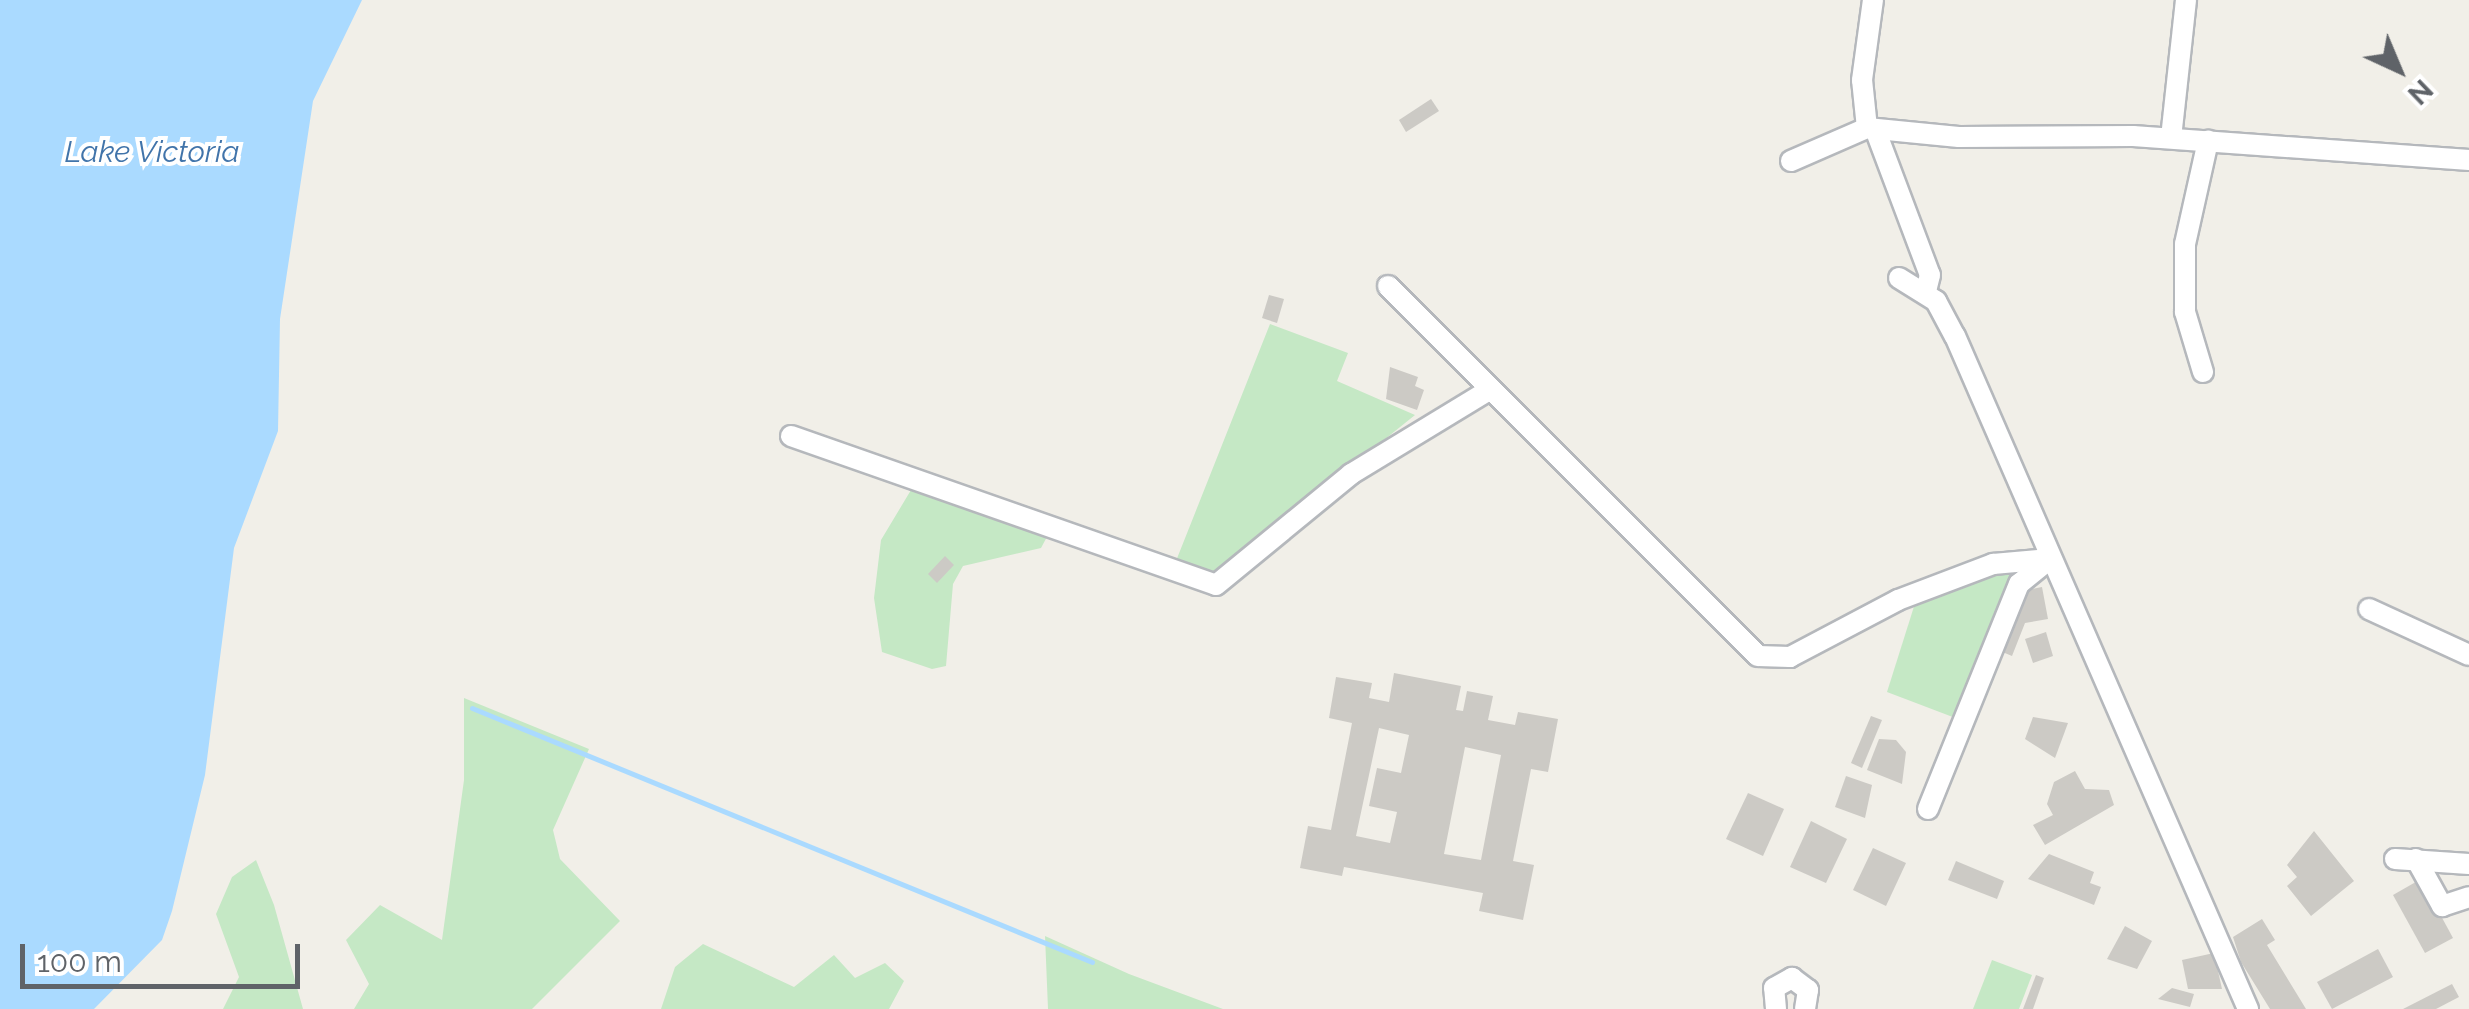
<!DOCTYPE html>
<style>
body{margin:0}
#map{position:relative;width:2469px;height:1009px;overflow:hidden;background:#f1efe8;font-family:Raleway,sans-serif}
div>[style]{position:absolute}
.green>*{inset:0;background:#c5e8c5}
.water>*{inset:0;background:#aadaff}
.stream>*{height:5px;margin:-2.5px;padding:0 2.5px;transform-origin:2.5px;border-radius:2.5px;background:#aadaff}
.building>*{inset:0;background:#cccac5}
.roads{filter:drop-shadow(2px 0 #b5b8bc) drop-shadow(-2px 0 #b5b8bc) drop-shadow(0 2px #b5b8bc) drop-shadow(0 -2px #b5b8bc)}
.minor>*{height:20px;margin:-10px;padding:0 10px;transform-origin:10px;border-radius:10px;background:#fff}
span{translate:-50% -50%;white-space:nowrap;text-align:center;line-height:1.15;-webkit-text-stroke:8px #fff;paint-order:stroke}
.water-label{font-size:30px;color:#4174aa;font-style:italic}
.north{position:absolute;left:2349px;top:20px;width:100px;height:100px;-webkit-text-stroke:8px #fff;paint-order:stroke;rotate:136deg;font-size:28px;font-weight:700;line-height:40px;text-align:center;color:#5f6368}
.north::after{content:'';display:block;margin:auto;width:35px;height:45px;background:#5f6368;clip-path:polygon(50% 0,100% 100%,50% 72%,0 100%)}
.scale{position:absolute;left:20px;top:944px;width:280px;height:45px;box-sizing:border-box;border:5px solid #5f6368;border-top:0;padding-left:12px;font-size:30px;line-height:35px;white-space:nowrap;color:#5f6368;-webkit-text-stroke:8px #fff;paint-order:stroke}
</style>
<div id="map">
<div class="green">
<i style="clip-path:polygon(1270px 324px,1348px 353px,1337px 381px,1415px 415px,1210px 580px,1174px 566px)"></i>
<i style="clip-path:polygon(911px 490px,1049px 533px,1041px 548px,963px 566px,953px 584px,946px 666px,932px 669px,882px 652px,874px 598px,881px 540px)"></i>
<i style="clip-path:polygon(2022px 563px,1958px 719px,1887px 692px,1917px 597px)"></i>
<i style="clip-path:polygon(464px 698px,589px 749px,553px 830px,560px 859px,620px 921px,532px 1009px,354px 1009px,369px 984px,346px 940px,380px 905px,442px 940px,464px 780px)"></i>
<i style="clip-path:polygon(256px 860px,274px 905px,303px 1009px,223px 1009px,239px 977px,216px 914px,232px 877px)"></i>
<i style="clip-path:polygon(1045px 936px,1129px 974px,1223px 1009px,1048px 1009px)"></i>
<i style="clip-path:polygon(703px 944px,794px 987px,834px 955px,855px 978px,885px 963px,904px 981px,889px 1009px,661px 1009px,675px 967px)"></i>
<i style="clip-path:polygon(1992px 960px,2032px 975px,2019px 1009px,1973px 1009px)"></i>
</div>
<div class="water">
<i style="clip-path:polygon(0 0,362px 0,313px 101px,280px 319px,278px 431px,234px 548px,205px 775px,172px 911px,162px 940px,94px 1009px,0 1009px)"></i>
</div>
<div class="stream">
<i style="left:472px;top:708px;width:670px;rotate:22.28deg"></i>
</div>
<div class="building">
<i style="clip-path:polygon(1431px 99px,1439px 111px,1406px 132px,1399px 120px)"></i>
<i style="clip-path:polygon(1269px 295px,1284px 299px,1277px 323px,1262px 318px)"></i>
<i style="clip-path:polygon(1390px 367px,1418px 377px,1415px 386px,1424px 390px,1417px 410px,1386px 399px)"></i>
<i style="clip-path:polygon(945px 556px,954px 565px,937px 583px,928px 574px)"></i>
<i style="clip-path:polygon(2042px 587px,2048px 619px,2025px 623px,2012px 656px,2000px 651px,2026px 590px)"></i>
<i style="clip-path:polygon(2046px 632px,2053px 656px,2033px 663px,2025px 639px)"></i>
<i style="clip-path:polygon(evenodd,1394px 673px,1461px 686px,1456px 710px,1463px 711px,1467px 691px,1493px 696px,1488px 720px,1515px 725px,1518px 712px,1558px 719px,1548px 772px,1531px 769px,1513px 861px,1534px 865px,1523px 920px,1479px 911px,1483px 893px,1344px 867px,1342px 876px,1300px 868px,1308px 826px,1331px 830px,1352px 723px,1329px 718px,1336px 677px,1372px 683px,1369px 698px,1389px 702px,1394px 673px,1379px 728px,1409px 735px,1401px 773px,1377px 768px,1369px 806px,1397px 812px,1390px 843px,1356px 836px,1379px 728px,1394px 673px,1465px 747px,1501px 755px,1481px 860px,1444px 854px,1465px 747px)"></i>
<i style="clip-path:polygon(1871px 716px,1882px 720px,1862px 768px,1851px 763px)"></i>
<i style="clip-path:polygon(2033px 717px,2068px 723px,2055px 758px,2025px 739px)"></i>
<i style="clip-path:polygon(1879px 739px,1896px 740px,1906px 752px,1902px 784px,1867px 770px)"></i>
<i style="clip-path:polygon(2075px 771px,2085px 789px,2109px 790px,2114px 805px,2045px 845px,2033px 825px,2053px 815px,2047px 804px,2054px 782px)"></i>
<i style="clip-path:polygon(1846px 776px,1872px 785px,1865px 818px,1835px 807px)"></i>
<i style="clip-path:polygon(1748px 793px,1784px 809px,1763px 856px,1726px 839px)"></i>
<i style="clip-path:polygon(1811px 821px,1847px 839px,1826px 883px,1790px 867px)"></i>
<i style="clip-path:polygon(2314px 831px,2354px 881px,2311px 916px,2287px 886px,2297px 877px,2287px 865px)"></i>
<i style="clip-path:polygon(1873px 848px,1906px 863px,1886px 906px,1853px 890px)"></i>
<i style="clip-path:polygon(2049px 854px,2094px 872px,2090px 883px,2101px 887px,2094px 905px,2028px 879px)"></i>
<i style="clip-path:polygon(1956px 861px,2004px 881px,1997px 899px,1948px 880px)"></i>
<i style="clip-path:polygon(2421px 879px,2453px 938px,2425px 953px,2393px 895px)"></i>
<i style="clip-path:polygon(2262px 919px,2275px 940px,2267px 945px,2306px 1009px,2270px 1009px,2241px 962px,2233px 937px)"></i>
<i style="clip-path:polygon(2125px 926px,2152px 941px,2137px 969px,2107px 959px)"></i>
<i style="clip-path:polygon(2378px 949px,2393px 977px,2332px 1009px,2317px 982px)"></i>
<i style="clip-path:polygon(2214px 953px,2222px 989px,2188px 989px,2182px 960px)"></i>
<i style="clip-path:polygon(2036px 975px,2044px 978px,2033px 1009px,2023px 1009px)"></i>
<i style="clip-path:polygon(2452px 984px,2459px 997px,2436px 1009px,2403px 1009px)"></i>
<i style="clip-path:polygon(2172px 988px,2194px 994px,2190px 1007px,2158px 999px)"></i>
</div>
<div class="roads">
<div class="minor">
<i style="left:1867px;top:128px;width:48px;rotate:-95.9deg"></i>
<i style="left:1862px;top:80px;width:81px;rotate:-82.2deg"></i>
<i style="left:1875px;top:129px;width:156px;rotate:69.4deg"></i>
<i style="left:1930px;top:275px;width:16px;rotate:104deg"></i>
<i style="left:2171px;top:138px;width:139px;rotate:-83.8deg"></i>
<i style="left:1791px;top:161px;width:83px;rotate:-23.5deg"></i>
<i style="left:1867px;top:128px;width:92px;rotate:5.6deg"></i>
<i style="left:1959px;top:137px;width:174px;rotate:-0.3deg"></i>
<i style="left:2133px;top:136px;width:337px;rotate:4.1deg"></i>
<i style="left:1899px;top:278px;width:44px;rotate:31.9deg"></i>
<i style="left:1936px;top:301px;width:40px;rotate:62deg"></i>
<i style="left:1955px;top:336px;width:734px;rotate:66.47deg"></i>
<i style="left:1388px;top:286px;width:523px;rotate:45deg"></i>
<i style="left:1758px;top:656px;width:32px;rotate:2deg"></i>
<i style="left:1790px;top:657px;width:122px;rotate:-27.8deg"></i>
<i style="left:1898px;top:600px;width:102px;rotate:-20.8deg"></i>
<i style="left:1993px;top:564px;width:57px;rotate:-5deg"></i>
<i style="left:2203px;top:372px;width:63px;rotate:-106.7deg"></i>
<i style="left:2185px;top:312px;width:68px;rotate:-90deg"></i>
<i style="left:2185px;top:244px;width:106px;rotate:-77.4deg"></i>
<i style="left:791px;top:436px;width:450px;rotate:19.3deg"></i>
<i style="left:1216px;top:585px;width:175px;rotate:-39.4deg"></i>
<i style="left:1351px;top:474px;width:158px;rotate:-31.3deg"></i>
<i style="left:2369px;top:609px;width:110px;rotate:24.7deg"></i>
<i style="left:1928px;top:809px;width:243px;rotate:-68deg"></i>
<i style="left:2019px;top:584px;width:40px;rotate:-39deg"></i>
<i style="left:2395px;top:859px;width:74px;rotate:3.9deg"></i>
<i style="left:2416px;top:859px;width:54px;rotate:61deg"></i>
<i style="left:2442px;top:906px;width:28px;rotate:-18deg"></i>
<i style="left:1776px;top:1009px;width:21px;rotate:-95deg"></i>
<i style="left:1774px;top:988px;width:21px;rotate:-29deg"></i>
<i style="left:1792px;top:978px;width:20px;rotate:37deg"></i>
<i style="left:1808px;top:990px;width:19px;rotate:99deg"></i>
</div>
</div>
<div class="water-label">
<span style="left:152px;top:152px">Lake Victoria</span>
</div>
<div class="north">N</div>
<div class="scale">100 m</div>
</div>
